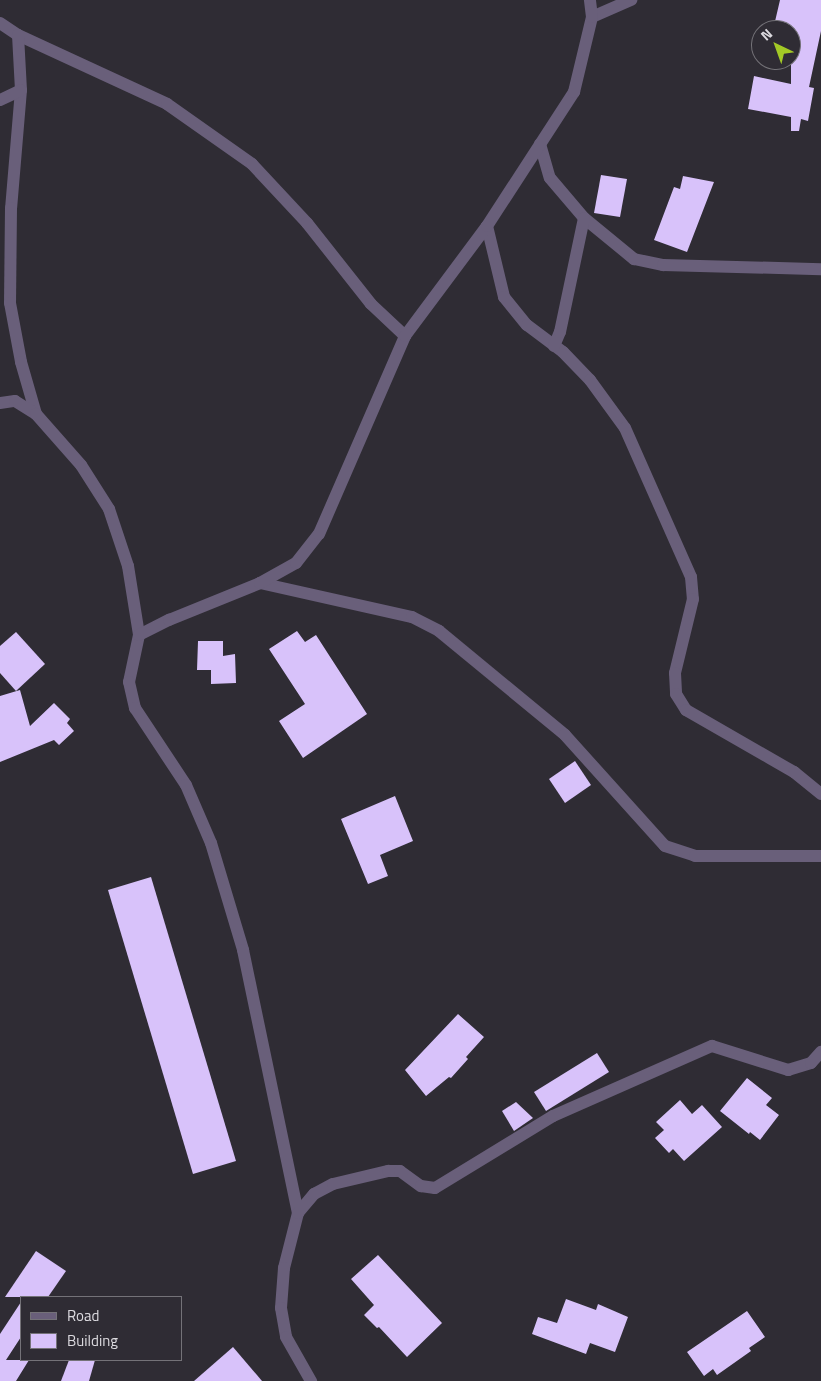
<!DOCTYPE html>
<style>
body{margin:0}
#map{position:relative;width:821px;height:1381px;overflow:hidden;background:#2f2c34;font-family:"Titillium Web",sans-serif}
div>[style]{position:absolute}
.building>*{inset:0;background:#d8c2fa}
.street>*{height:12px;margin:-6px;padding:0 6px;transform-origin:6px;border-radius:6px;background:#695f7a}
span{translate:-50% -50%;white-space:nowrap;text-align:center;line-height:1.15;-webkit-text-stroke:5px #2f2c34;paint-order:stroke}
.legend{position:absolute;left:20px;top:1296px;width:162px;height:65px;box-sizing:border-box;background:#2f2c34;border:1px solid #747278;margin:0;padding:6px 9px;list-style:none;font-size:15px;color:#dcdadf}
.legend li{display:flex;align-items:center;gap:10px;height:25px}
.legend b{width:25px;border:1px solid #747278}
.north{position:absolute;left:751px;top:20px;width:50px;height:50px;box-sizing:border-box;background:#2f2c34;border:1px solid #747278;border-radius:50%;rotate:318deg;font-size:14px;font-weight:700;line-height:20px;text-align:center;color:#dcdadf}
.north::after{content:'';display:block;margin:auto;width:18px;height:22px;background:#a3c926;clip-path:polygon(50% 0,100% 100%,50% 72%,0 100%)}
</style>
<div id="map">
<div class="building">
<i style="clip-path:polygon(780px 0,821px 0,821px 31px,809px 87px,814px 88px,808px 121px,801px 119px,799px 131px,791px 131px,791px 117px,748px 109px,754px 76px,791px 84px,791px 30px,773px 30px)"></i>
<i style="clip-path:polygon(601px 175px,627px 179px,620px 217px,594px 213px)"></i>
<i style="clip-path:polygon(683px 176px,714px 182px,687px 252px,654px 240px,674px 187px,680px 189px)"></i>
<i style="clip-path:polygon(297px 631px,305px 642px,316px 635px,367px 714px,303px 758px,279px 721px,305px 704px,269px 649px)"></i>
<i style="clip-path:polygon(16px 632px,45px 664px,16px 691px,0 673px,0 646px)"></i>
<i style="clip-path:polygon(198px 641px,223px 641px,223px 656px,235px 654px,236px 683px,211px 684px,211px 670px,197px 670px)"></i>
<i style="clip-path:polygon(20px 690px,30px 726px,54px 703px,70px 719px,67px 723px,74px 731px,59px 745px,54px 740px,0 762px,0 696px)"></i>
<i style="clip-path:polygon(575px 761px,591px 785px,565px 803px,549px 779px)"></i>
<i style="clip-path:polygon(395px 796px,413px 841px,380px 855px,388px 876px,368px 884px,341px 819px)"></i>
<i style="clip-path:polygon(151px 877px,236px 1161px,193px 1174px,108px 890px)"></i>
<i style="clip-path:polygon(458px 1014px,484px 1037px,466px 1057px,468px 1059px,451px 1078px,449px 1077px,426px 1096px,405px 1070px)"></i>
<i style="clip-path:polygon(597px 1053px,609px 1072px,546px 1111px,534px 1092px)"></i>
<i style="clip-path:polygon(747px 1078px,772px 1098px,766px 1105px,779px 1115px,760px 1140px,750px 1132px,749px 1134px,720px 1111px)"></i>
<i style="clip-path:polygon(680px 1100px,692px 1114px,702px 1105px,722px 1127px,684px 1161px,673px 1149px,669px 1153px,655px 1138px,664px 1130px,656px 1122px)"></i>
<i style="clip-path:polygon(516px 1102px,533px 1118px,514px 1131px,502px 1111px)"></i>
<i style="clip-path:polygon(36px 1251px,66px 1271px,48px 1297px,5px 1297px)"></i>
<i style="clip-path:polygon(378px 1255px,442px 1323px,407px 1357px,379px 1327px,377px 1328px,364px 1315px,374px 1305px,351px 1279px)"></i>
<i style="clip-path:polygon(566px 1299px,596px 1310px,598px 1304px,628px 1317px,615px 1352px,590px 1343px,586px 1354px,532px 1334px,538px 1317px,557px 1323px)"></i>
<i style="clip-path:polygon(21px 1302px,21px 1337px,6px 1360px,29px 1360px,16px 1381px,0 1381px,0 1334px)"></i>
<i style="clip-path:polygon(747px 1311px,765px 1337px,749px 1348px,751px 1351px,717px 1375px,713px 1369px,704px 1376px,687px 1352px)"></i>
<i style="clip-path:polygon(233px 1347px,262px 1381px,194px 1381px)"></i>
<i style="clip-path:polygon(69px 1360px,95px 1360px,89px 1381px,61px 1381px)"></i>
</div>
<div class="street">
<i style="left:592px;top:17px;width:43px;rotate:-23.6deg"></i>
<i style="left:0;top:23px;width:22px;rotate:34deg"></i>
<i style="left:18px;top:35px;width:164px;rotate:24.8deg"></i>
<i style="left:167px;top:104px;width:104px;rotate:35.2deg"></i>
<i style="left:252px;top:164px;width:81px;rotate:47deg"></i>
<i style="left:307px;top:223px;width:103px;rotate:51.7deg"></i>
<i style="left:371px;top:304px;width:47px;rotate:43.3deg"></i>
<i style="left:18px;top:35px;width:55px;rotate:86.9deg"></i>
<i style="left:21px;top:90px;width:118px;rotate:94.8deg"></i>
<i style="left:11px;top:208px;width:95px;rotate:90.6deg"></i>
<i style="left:10px;top:303px;width:60px;rotate:79.4deg"></i>
<i style="left:21px;top:362px;width:54px;rotate:73.9deg"></i>
<i style="left:0;top:100px;width:23px;rotate:-25deg"></i>
<i style="left:540px;top:144px;width:35px;rotate:74deg"></i>
<i style="left:550px;top:178px;width:52px;rotate:49.6deg"></i>
<i style="left:584px;top:218px;width:65px;rotate:39.4deg"></i>
<i style="left:634px;top:259px;width:30px;rotate:12deg"></i>
<i style="left:663px;top:265px;width:158px;rotate:1.5deg"></i>
<i style="left:487px;top:226px;width:73px;rotate:76.5deg"></i>
<i style="left:504px;top:297px;width:36px;rotate:51deg"></i>
<i style="left:527px;top:325px;width:45px;rotate:36.9deg"></i>
<i style="left:563px;top:352px;width:39px;rotate:46deg"></i>
<i style="left:590px;top:380px;width:59px;rotate:53.9deg"></i>
<i style="left:625px;top:428px;width:163px;rotate:66.1deg"></i>
<i style="left:691px;top:577px;width:22px;rotate:85deg"></i>
<i style="left:693px;top:599px;width:76px;rotate:103.7deg"></i>
<i style="left:675px;top:673px;width:21px;rotate:87deg"></i>
<i style="left:676px;top:694px;width:19px;rotate:58deg"></i>
<i style="left:686px;top:710px;width:125px;rotate:29.9deg"></i>
<i style="left:794px;top:772px;width:35px;rotate:39deg"></i>
<i style="left:554px;top:346px;width:15px;rotate:-67deg"></i>
<i style="left:560px;top:332px;width:116px;rotate:-78.1deg"></i>
<i style="left:0;top:403px;width:15px;rotate:-8deg"></i>
<i style="left:15px;top:401px;width:25px;rotate:32deg"></i>
<i style="left:36px;top:414px;width:68px;rotate:48.6deg"></i>
<i style="left:81px;top:465px;width:52px;rotate:57.5deg"></i>
<i style="left:109px;top:509px;width:60px;rotate:71.6deg"></i>
<i style="left:128px;top:566px;width:70px;rotate:80.9deg"></i>
<i style="left:139px;top:635px;width:48px;rotate:102deg"></i>
<i style="left:129px;top:682px;width:27px;rotate:77deg"></i>
<i style="left:135px;top:708px;width:92px;rotate:56.5deg"></i>
<i style="left:186px;top:785px;width:63px;rotate:66.7deg"></i>
<i style="left:211px;top:843px;width:112px;rotate:73.3deg"></i>
<i style="left:243px;top:950px;width:269px;rotate:78.2deg"></i>
<i style="left:298px;top:1213px;width:57px;rotate:104.3deg"></i>
<i style="left:284px;top:1268px;width:40px;rotate:94.3deg"></i>
<i style="left:281px;top:1308px;width:29px;rotate:80deg"></i>
<i style="left:286px;top:1337px;width:51px;rotate:60.4deg"></i>
<i style="left:260px;top:583px;width:156px;rotate:12.6deg"></i>
<i style="left:412px;top:617px;width:30px;rotate:27deg"></i>
<i style="left:439px;top:631px;width:163px;rotate:39.5deg"></i>
<i style="left:565px;top:735px;width:149px;rotate:48deg"></i>
<i style="left:665px;top:846px;width:32px;rotate:18deg"></i>
<i style="left:695px;top:856px;width:126px"></i>
<i style="left:139px;top:635px;width:34px;rotate:-27deg"></i>
<i style="left:169px;top:620px;width:98px;rotate:-22.1deg"></i>
<i style="left:260px;top:583px;width:41px;rotate:-29.1deg"></i>
<i style="left:296px;top:563px;width:37px;rotate:-52deg"></i>
<i style="left:319px;top:534px;width:216px;rotate:-66.5deg"></i>
<i style="left:405px;top:336px;width:137px;rotate:-53.3deg"></i>
<i style="left:487px;top:226px;width:160px;rotate:-57deg"></i>
<i style="left:574px;top:92px;width:77px;rotate:-76.5deg"></i>
<i style="left:592px;top:17px;width:17px;rotate:-97deg"></i>
<i style="left:298px;top:1213px;width:25px;rotate:-50deg"></i>
<i style="left:314px;top:1194px;width:21px;rotate:-28deg"></i>
<i style="left:333px;top:1184px;width:57px;rotate:-13.3deg"></i>
<i style="left:388px;top:1171px;width:12px"></i>
<i style="left:400px;top:1171px;width:26px;rotate:36deg"></i>
<i style="left:421px;top:1186px;width:14px;rotate:8deg"></i>
<i style="left:435px;top:1188px;width:138px;rotate:-31.4deg"></i>
<i style="left:553px;top:1116px;width:174px;rotate:-23.8deg"></i>
<i style="left:712px;top:1046px;width:80px;rotate:17.5deg"></i>
<i style="left:788px;top:1070px;width:24px;rotate:-17deg"></i>
<i style="left:811px;top:1063px;width:15px;rotate:-48deg"></i>
</div>
<ul class="legend">
<li><b style="height:6px;background:#695f7a"></b>Road</li>
<li><b style="height:14px;background:#d8c2fa"></b>Building</li>
</ul>
<div class="north">N</div>
</div>
